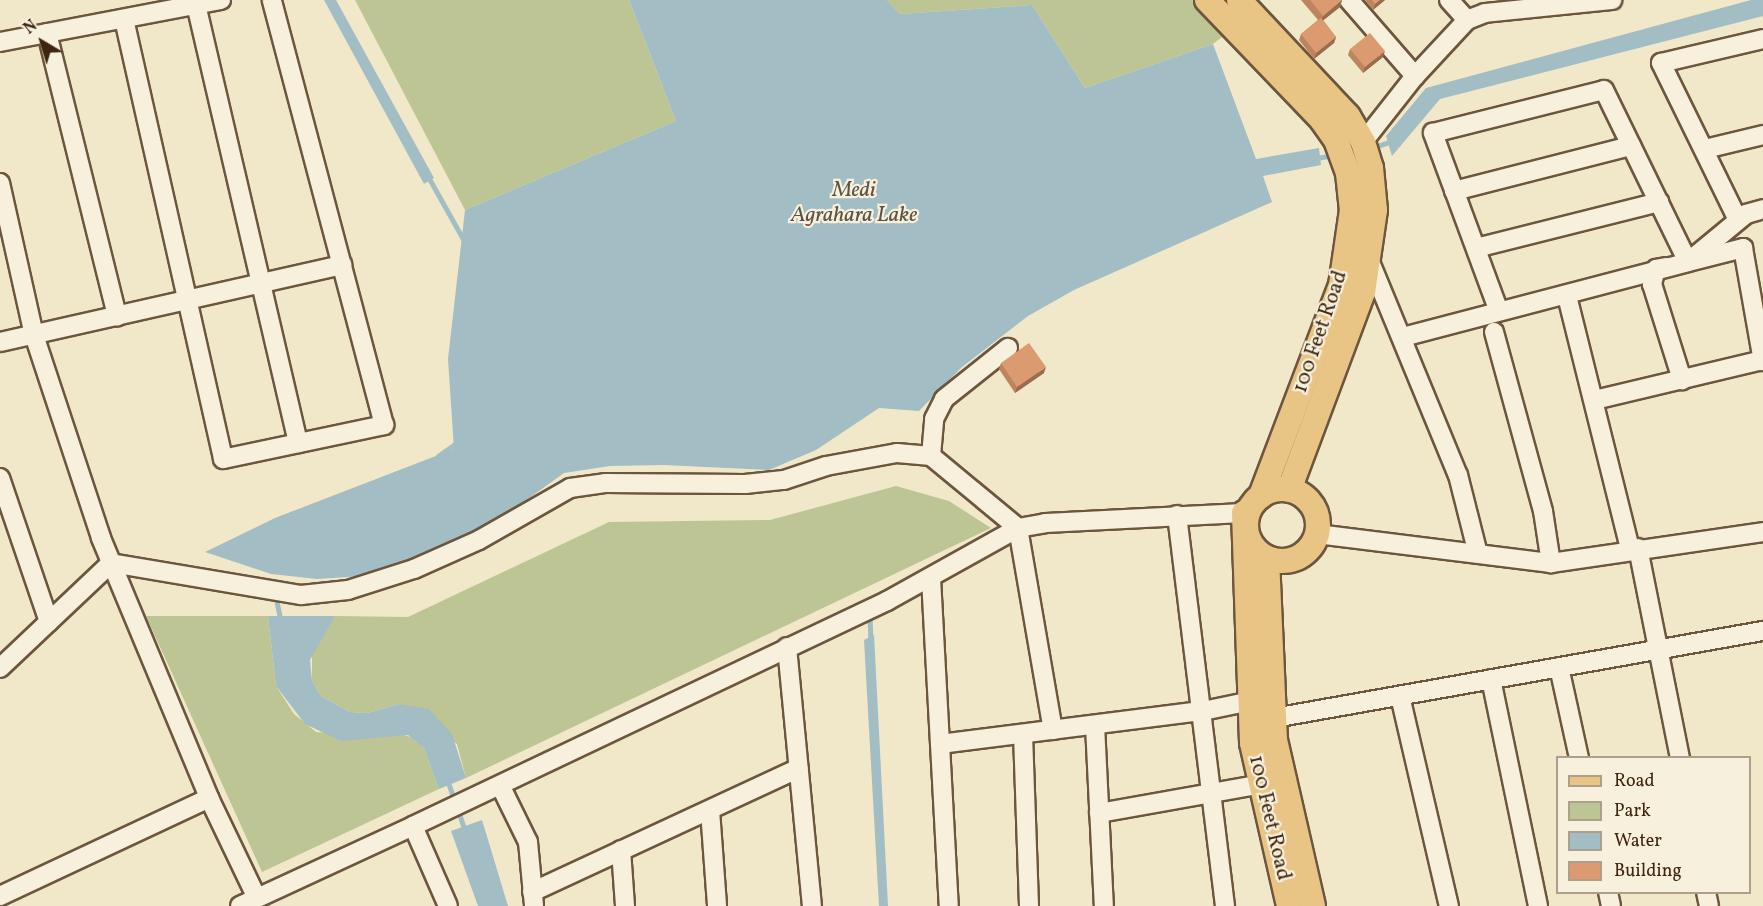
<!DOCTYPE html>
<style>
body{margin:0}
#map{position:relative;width:1763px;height:906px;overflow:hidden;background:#f1e8ca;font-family:Vollkorn,serif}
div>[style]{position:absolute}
.green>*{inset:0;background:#bec594}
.water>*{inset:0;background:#a2bdc3}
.stream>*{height:4.5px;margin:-2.25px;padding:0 2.25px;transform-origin:2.25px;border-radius:2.25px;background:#a2bdc3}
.roads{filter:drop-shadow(2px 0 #6c563d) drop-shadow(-2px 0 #6c563d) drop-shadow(0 2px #6c563d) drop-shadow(0 -2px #6c563d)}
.minor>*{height:18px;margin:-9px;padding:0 9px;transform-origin:9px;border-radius:9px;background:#f6f0dd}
.major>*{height:24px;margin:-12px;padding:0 12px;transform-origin:12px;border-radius:12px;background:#e8c485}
.major>.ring{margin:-12px;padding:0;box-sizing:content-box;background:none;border:24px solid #e8c485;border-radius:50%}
.wall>*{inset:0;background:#bc845f}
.shaded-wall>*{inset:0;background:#996c4e}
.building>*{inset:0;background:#db9a6f}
span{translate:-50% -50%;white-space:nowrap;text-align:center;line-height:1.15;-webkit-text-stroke:4.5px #f6f0dd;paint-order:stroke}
.street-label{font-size:21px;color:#3f250e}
.water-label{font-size:22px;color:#5d5344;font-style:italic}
.legend{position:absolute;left:1556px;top:756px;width:195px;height:138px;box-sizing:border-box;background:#f6f0dd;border:2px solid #ad9f8a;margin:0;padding:8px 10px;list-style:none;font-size:18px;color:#3f250e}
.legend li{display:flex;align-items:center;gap:12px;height:30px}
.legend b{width:30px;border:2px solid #ad9f8a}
.north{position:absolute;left:12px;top:12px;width:60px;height:60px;-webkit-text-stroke:4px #f6f0dd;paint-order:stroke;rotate:322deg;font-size:16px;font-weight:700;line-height:24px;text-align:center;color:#3f250e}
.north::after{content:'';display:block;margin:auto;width:21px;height:27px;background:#3f250e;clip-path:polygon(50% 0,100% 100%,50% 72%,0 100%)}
</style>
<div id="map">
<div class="green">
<i style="clip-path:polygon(355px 0,629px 0,676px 121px,465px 210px)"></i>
<i style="clip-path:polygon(887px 0,1193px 0,1227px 33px,1213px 44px,1085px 88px,1032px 5px,900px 14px)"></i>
<i style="clip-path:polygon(896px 486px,949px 501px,991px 528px,466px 778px,457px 744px,399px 704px,367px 713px,350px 712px,321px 696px,312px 681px,312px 652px,335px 616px,408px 617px,609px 522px,770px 520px)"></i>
<i style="clip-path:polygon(146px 616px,268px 616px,276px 686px,294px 714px,316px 732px,381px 737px,401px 734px,414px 738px,424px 748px,439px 789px,262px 872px)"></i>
</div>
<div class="water">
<i style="clip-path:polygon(324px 0,336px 0,434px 178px,424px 184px)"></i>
<i style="clip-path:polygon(629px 0,887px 0,900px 14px,1032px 5px,1085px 88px,1213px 44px,1256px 159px,1319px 148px,1321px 165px,1263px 176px,1272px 202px,1074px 290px,1028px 316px,962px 367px,919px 411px,879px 408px,816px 450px,769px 470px,664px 465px,610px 466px,564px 473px,493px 524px,435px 554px,362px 576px,317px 579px,271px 574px,205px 552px,275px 518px,454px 449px,448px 359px,465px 210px,676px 121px)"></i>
<i style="clip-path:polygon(1751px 0,1763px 0,1763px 16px,1440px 99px,1392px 156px,1386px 136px,1426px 88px)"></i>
<i style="clip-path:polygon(268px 616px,335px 616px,310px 660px,312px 681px,321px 696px,350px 712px,367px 713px,399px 704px,429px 709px,452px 734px,466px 778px,439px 789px,424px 748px,408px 735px,341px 741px,305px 724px,276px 686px)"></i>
<i style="clip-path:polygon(874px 635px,888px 906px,879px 906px,864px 640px)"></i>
<i style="clip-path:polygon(482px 820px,508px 906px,478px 906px,451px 831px)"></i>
</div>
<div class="stream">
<i style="left:1372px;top:148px;width:21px;rotate:-19deg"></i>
<i style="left:1316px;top:158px;width:19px;rotate:-9deg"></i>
<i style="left:428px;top:176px;width:76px;rotate:60.7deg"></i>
<i style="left:438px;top:456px;width:24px;rotate:-35deg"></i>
<i style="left:276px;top:597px;width:25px;rotate:78deg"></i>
<i style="left:870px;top:615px;width:27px;rotate:88deg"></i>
<i style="left:448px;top:781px;width:21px;rotate:71deg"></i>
<i style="left:458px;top:809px;width:22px;rotate:72deg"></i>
</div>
<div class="roads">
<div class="minor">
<i style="left:195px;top:0;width:455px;rotate:76.9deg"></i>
<i style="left:1349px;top:0;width:101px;rotate:49deg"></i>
<i style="left:1449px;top:0;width:27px;rotate:48deg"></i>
<i style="left:124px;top:19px;width:451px;rotate:77.3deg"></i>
<i style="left:223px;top:459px;width:165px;rotate:-11.9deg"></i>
<i style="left:384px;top:425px;width:440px;rotate:-104.8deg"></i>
<i style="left:47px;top:33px;width:292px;rotate:76.1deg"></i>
<i style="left:0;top:42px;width:225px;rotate:-10.8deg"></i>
<i style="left:1363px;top:142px;width:84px;rotate:-51.8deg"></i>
<i style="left:1415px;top:76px;width:76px;rotate:-47.1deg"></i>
<i style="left:1467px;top:20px;width:19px;rotate:-21deg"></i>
<i style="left:1485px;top:13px;width:128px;rotate:-5.8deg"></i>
<i style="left:1705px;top:149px;width:60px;rotate:-13.6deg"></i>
<i style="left:0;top:183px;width:156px;rotate:77.4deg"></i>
<i style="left:34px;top:335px;width:214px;rotate:71.7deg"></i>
<i style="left:101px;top:538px;width:282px;rotate:67.4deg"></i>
<i style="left:209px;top:798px;width:111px;rotate:64.4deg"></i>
<i style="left:1454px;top:191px;width:183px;rotate:-14.3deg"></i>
<i style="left:1738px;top:220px;width:175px;rotate:-116.1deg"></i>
<i style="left:1661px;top:63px;width:105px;rotate:-13.2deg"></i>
<i style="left:1476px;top:248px;width:189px;rotate:-14.1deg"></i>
<i style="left:1692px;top:261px;width:53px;rotate:-14.3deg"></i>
<i style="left:1743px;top:248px;width:115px;rotate:80deg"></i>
<i style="left:1370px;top:262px;width:230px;rotate:67.6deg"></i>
<i style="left:1458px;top:475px;width:81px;rotate:75.8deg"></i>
<i style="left:1666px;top:267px;width:10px;rotate:169deg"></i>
<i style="left:1656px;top:269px;width:16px;rotate:105deg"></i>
<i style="left:1652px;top:284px;width:101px;rotate:72.6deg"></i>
<i style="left:1568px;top:300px;width:257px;rotate:76deg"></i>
<i style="left:1498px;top:309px;width:188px;rotate:-110.3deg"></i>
<i style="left:1433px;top:133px;width:176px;rotate:-14.1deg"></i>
<i style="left:1604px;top:90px;width:191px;rotate:64deg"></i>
<i style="left:1494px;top:332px;width:186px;rotate:74.7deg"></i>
<i style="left:1543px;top:511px;width:53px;rotate:81.3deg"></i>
<i style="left:1403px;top:337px;width:295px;rotate:-14.7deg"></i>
<i style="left:1688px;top:262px;width:75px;rotate:-39.6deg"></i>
<i style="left:1746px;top:214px;width:18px;rotate:-16deg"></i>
<i style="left:0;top:342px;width:351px;rotate:-12.7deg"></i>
<i style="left:1595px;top:400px;width:173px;rotate:-13.4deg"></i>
<i style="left:931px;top:456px;width:37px;rotate:-85deg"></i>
<i style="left:934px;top:419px;width:22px;rotate:-63deg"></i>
<i style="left:944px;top:399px;width:82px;rotate:-38.6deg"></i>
<i style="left:0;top:478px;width:152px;rotate:71.2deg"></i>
<i style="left:1177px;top:515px;width:394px;rotate:83deg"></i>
<i style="left:1317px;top:534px;width:236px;rotate:7.1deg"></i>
<i style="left:1551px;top:563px;width:214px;rotate:-8.3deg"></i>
<i style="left:1638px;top:548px;width:214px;rotate:78.7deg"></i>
<i style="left:931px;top:578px;width:328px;rotate:86.9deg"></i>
<i style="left:787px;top:647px;width:260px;rotate:84.5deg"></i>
<i style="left:1559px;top:667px;width:93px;rotate:77.6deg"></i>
<i style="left:0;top:668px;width:153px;rotate:-43.4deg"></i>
<i style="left:111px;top:563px;width:193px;rotate:9.6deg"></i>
<i style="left:301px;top:595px;width:47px;rotate:-6.1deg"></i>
<i style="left:348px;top:590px;width:69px;rotate:-17.7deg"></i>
<i style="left:414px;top:569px;width:71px;rotate:-24deg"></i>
<i style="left:479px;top:540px;width:105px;rotate:-29.7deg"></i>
<i style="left:570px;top:488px;width:35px;rotate:-8deg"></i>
<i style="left:605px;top:483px;width:140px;rotate:0.4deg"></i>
<i style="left:745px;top:484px;width:39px;rotate:-6deg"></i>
<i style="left:784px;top:480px;width:44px;rotate:-18.4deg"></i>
<i style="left:826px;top:466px;width:72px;rotate:-10.4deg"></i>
<i style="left:897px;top:453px;width:34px;rotate:5deg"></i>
<i style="left:931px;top:456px;width:113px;rotate:39.6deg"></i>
<i style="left:1018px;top:528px;width:27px;rotate:-10deg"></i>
<i style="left:1045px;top:523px;width:199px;rotate:-2.9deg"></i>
<i style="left:1491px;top:679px;width:232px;rotate:78.3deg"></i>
<i style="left:1400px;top:696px;width:216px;rotate:76.9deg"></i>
<i style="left:1274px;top:718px;width:497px;rotate:-10.1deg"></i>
<i style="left:1095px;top:725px;width:181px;rotate:87.2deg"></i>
<i style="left:1023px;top:734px;width:172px;rotate:88deg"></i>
<i style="left:940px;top:744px;width:265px;rotate:-7.2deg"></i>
<i style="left:1203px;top:711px;width:49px;rotate:-11.8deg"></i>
<i style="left:501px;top:787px;width:61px;rotate:63.9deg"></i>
<i style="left:528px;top:842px;width:64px;rotate:84.6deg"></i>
<i style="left:710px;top:810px;width:96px;rotate:85.8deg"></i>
<i style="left:1099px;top:813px;width:166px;rotate:-10.1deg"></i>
<i style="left:413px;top:826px;width:525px;rotate:-25.39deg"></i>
<i style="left:887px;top:601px;width:150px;rotate:-29.1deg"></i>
<i style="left:1018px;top:528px;width:205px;rotate:80.2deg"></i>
<i style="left:621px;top:850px;width:56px;rotate:85.9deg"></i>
<i style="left:532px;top:892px;width:294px;rotate:-24.9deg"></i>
<i style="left:1608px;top:892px;width:14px;rotate:78deg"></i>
<i style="left:1706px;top:892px;width:14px;rotate:78deg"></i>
<i style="left:0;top:896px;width:231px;rotate:-25.1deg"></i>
<i style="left:240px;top:906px;width:191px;rotate:-24.8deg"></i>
<i style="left:413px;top:826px;width:87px;rotate:66.4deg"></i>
</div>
<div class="major">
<i style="left:1207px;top:0;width:166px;rotate:46.2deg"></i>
<i style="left:1322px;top:120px;width:24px;rotate:55deg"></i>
<i style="left:1336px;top:140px;width:35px;rotate:70deg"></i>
<i style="left:1348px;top:173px;width:37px;rotate:84deg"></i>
<i style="left:1352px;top:210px;width:76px;rotate:98.3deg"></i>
<i style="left:1341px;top:285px;width:226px;rotate:110.8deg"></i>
<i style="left:1239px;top:0;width:159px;rotate:46.8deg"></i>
<i style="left:1348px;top:116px;width:30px;rotate:60deg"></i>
<i style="left:1363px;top:142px;width:27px;rotate:73deg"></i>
<i style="left:1371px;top:168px;width:42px;rotate:84.6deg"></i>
<i style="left:1375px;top:210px;width:83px;rotate:98.3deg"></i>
<i style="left:1363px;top:292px;width:211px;rotate:110.5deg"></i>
<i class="ring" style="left:1246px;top:489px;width:48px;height:48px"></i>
<i style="left:1244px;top:513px;width:230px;rotate:88deg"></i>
<i style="left:1252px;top:743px;width:167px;rotate:77.2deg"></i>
<i style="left:1267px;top:558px;width:182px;rotate:87.5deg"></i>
<i style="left:1275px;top:740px;width:170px;rotate:77.1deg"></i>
</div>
</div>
<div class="wall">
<i style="clip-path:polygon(1301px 0,1342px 0,1340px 7px,1323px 20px,1336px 37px,1334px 43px,1314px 59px,1299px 40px,1301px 34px,1318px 20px)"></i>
<i style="clip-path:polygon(1365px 0,1385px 0,1373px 10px)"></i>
<i style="clip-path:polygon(1350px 49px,1383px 57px,1363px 73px,1348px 55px)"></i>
<i style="clip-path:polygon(1001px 363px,1044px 373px,1015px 393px,999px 369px)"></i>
</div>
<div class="shaded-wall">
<i style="clip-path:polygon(1342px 0,1340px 7px,1320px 23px,1323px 16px)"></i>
<i style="clip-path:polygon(1380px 0,1385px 0,1373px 10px,1375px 4px)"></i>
<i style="clip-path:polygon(1336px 37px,1334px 43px,1314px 59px,1316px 53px)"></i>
<i style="clip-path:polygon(1385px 51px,1383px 57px,1363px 73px,1365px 67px)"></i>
<i style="clip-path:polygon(1046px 367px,1044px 373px,1015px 393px,1017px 387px)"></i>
</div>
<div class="building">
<i style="clip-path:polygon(1310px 0,1342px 0,1323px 16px)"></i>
<i style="clip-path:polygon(1372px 0,1380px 0,1375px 4px)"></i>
<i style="clip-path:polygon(1321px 18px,1336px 37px,1316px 53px,1301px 34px)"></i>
<i style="clip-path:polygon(1370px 33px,1385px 51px,1365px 67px,1350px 49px)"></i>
<i style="clip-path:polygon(1029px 343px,1046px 367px,1017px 387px,1001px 363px)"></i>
</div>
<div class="street-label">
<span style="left:1321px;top:332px;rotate:-71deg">100 Feet Road</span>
<span style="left:1269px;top:818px;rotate:77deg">100 Feet Road</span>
</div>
<div class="water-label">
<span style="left:854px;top:203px">Medi<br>Agrahara Lake</span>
</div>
<ul class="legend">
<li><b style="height:8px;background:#e8c485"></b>Road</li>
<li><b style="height:16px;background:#bec594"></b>Park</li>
<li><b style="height:16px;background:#a2bdc3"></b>Water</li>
<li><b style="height:16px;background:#db9a6f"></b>Building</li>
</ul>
<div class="north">N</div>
</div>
